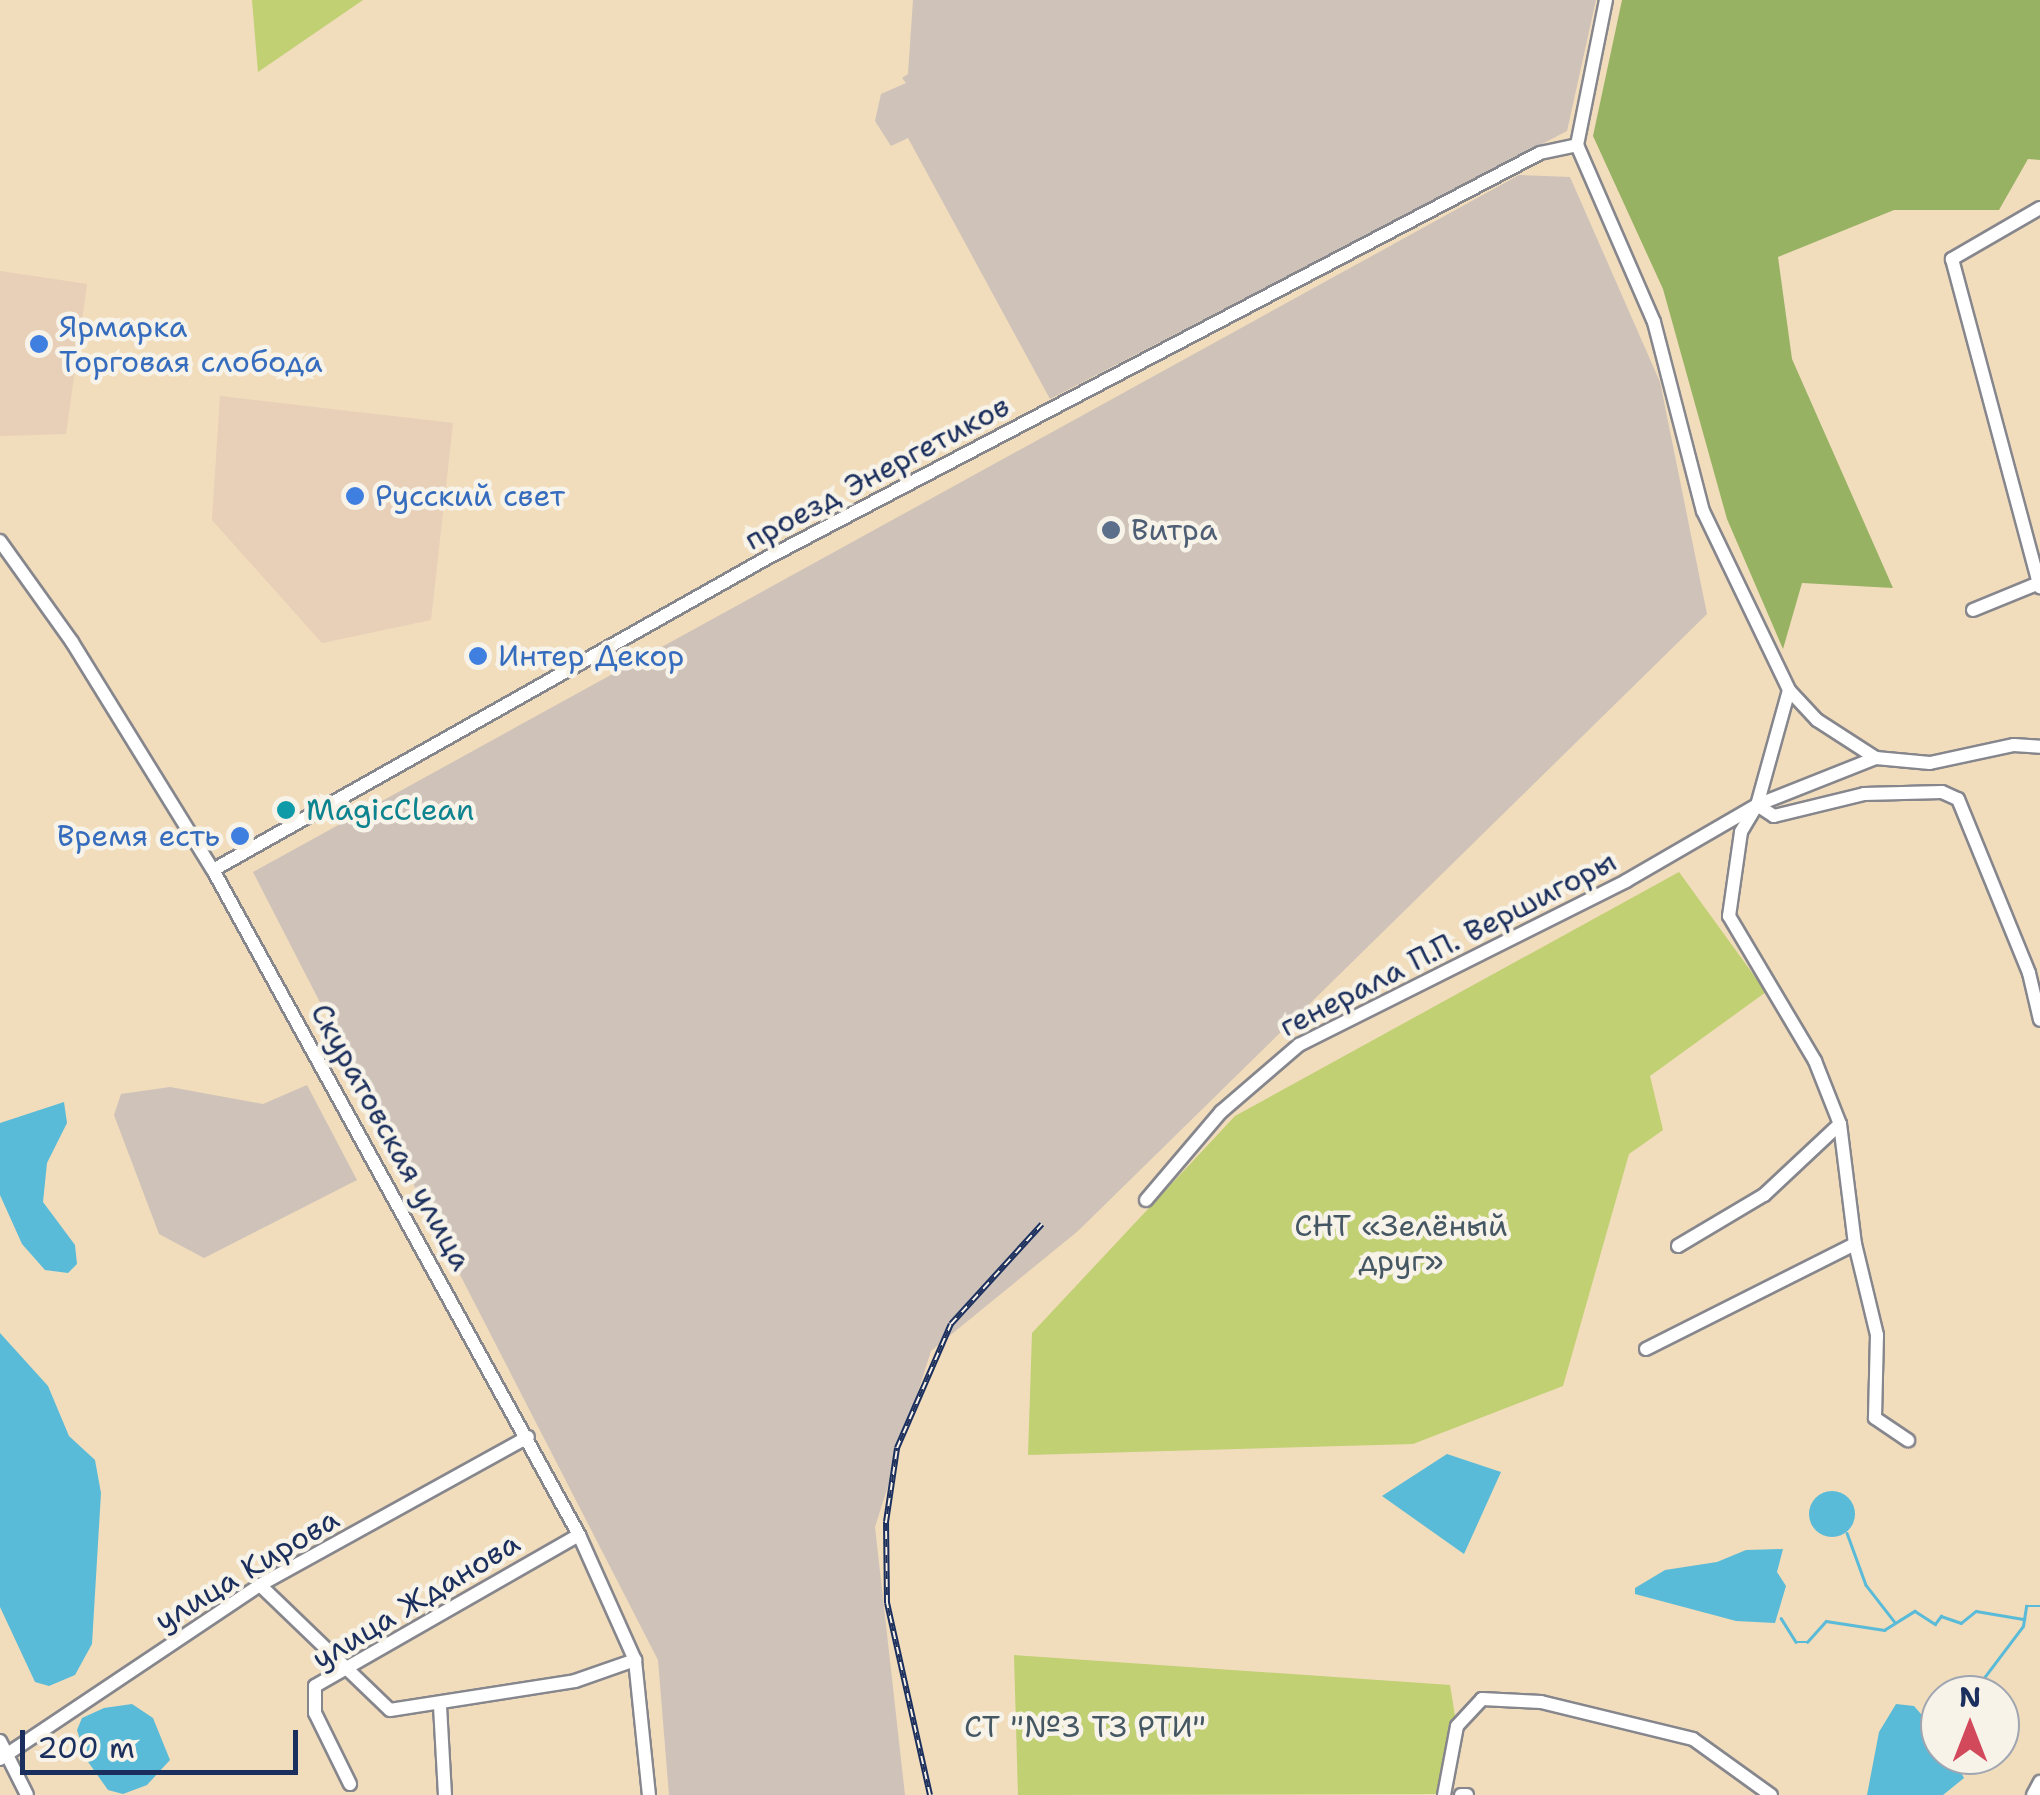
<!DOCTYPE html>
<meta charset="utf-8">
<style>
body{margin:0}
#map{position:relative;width:2040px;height:1795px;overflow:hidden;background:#f1dcbc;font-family:"Shantell Sans",sans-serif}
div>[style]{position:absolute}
.built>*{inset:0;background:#e7cfb8}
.industrial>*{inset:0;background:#cec2b9}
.green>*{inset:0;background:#c0d072}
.forest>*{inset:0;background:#98b264}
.water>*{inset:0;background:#5abbd8}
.round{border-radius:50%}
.stream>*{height:2.5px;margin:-1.25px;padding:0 1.25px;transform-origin:1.25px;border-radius:1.25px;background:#5abbd8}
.roads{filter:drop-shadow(2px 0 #86868d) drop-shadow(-2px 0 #86868d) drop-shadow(0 2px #86868d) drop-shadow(0 -2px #86868d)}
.minor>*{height:12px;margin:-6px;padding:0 6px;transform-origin:6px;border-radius:6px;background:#fff}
.rail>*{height:6px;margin-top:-3px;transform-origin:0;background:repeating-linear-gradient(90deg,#f7f3e8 0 8px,#1b2f5e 0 16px);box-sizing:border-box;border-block:2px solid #1b2f5e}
.dots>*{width:28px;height:28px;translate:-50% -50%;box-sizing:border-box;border:5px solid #f7f3e8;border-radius:50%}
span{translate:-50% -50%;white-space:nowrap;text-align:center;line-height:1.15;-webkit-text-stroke:9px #f7f3e8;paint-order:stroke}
.shop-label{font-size:30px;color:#366cbe}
.left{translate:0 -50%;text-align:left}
.right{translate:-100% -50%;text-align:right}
.street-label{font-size:30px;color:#1b2f5e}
.service-label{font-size:30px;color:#4e5e75}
.culture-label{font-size:30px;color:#0d838f}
.park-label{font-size:30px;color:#445763}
.north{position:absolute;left:1920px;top:1675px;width:100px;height:100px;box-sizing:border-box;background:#f7f3e8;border:2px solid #9fa5b1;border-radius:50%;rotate:0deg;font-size:28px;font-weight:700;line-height:40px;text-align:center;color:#1b2f5e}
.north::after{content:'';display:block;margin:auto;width:35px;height:45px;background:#d1495b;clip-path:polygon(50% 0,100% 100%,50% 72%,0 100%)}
.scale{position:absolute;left:20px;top:1730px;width:278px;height:45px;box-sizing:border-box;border:5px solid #1b2f5e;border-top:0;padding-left:12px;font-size:30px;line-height:35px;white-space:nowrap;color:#1b2f5e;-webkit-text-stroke:8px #f7f3e8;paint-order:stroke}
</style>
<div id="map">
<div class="built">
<i style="clip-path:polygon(0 271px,87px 284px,66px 434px,0 436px)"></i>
<i style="clip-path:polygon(220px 396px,453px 423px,431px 620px,322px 643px,212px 520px)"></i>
</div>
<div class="industrial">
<i style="clip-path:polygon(913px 0,1596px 0,1567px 131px,1050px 399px,908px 138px,891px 146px,875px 121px,881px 94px,906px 83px,902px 78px,908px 74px)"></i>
<i style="clip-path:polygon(1519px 175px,1570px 177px,1660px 382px,1707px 614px,1078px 1231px,931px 1351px,875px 1527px,905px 1795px,669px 1795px,658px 1660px,253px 872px)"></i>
<i style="clip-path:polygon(307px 1085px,357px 1180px,204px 1258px,159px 1234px,114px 1115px,121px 1094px,170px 1087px,263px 1104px)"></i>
</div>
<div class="green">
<i style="clip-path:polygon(252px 0,363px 0,258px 72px)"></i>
<i style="clip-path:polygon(1679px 872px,1766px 992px,1650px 1076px,1663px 1130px,1629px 1154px,1563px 1386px,1413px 1444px,1028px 1455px,1032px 1333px,1235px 1116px)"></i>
<i style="clip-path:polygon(1014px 1655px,1450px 1685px,1455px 1716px,1440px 1794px,1018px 1795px)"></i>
</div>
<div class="forest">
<i style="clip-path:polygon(1622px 0,2040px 0,2040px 160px,2028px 159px,1999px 210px,1894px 210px,1778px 257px,1792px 359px,1893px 588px,1802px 583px,1783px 649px,1727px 519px,1663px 289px,1593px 136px)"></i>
</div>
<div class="water">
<i style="clip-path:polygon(64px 1102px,67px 1123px,47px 1163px,43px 1202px,75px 1245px,77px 1264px,68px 1273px,45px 1270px,22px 1244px,0 1195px,0 1123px)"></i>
<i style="clip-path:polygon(0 1333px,48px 1386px,69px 1436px,95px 1460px,101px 1493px,92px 1644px,75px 1675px,49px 1686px,35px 1682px,0 1607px)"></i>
<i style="clip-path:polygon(1447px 1454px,1501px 1472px,1464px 1554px,1382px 1496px)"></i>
<i class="round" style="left:1809px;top:1491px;width:46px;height:46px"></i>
<i style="clip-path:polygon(1783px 1549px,1777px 1572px,1786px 1586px,1775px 1623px,1736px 1621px,1635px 1594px,1635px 1588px,1665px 1570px,1717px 1562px,1746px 1550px)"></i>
<i style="clip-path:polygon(132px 1704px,153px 1718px,170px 1760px,147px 1785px,123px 1794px,108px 1790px,86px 1759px,77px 1730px,82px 1718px,104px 1708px)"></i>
<i style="clip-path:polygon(1896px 1704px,1914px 1706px,1940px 1736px,1940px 1755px,1952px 1755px,1964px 1778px,1943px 1795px,1867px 1795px,1879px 1732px)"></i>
</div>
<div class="stream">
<i style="left:1847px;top:1533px;width:55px;rotate:69.9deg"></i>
<i style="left:1866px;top:1585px;width:46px;rotate:52.1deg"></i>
<i style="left:1781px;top:1618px;width:28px;rotate:58deg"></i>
<i style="left:1796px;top:1642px;width:11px"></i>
<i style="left:1807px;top:1642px;width:28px;rotate:-48deg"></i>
<i style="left:1826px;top:1621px;width:59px;rotate:8.8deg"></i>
<i style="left:1884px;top:1630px;width:36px;rotate:-32deg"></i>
<i style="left:1915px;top:1611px;width:24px;rotate:33deg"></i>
<i style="left:1935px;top:1624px;width:10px;rotate:-53deg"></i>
<i style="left:1941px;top:1616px;width:21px;rotate:19deg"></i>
<i style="left:1961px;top:1623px;width:19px;rotate:-39deg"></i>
<i style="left:1976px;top:1611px;width:49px;rotate:9.5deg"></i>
<i style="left:1971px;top:1695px;width:86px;rotate:-53deg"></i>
<i style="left:2023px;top:1626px;width:20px;rotate:-81deg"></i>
<i style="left:2026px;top:1606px;width:14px"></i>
<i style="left:1935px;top:1719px;width:6px;rotate:-31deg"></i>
</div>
<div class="roads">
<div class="minor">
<i style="left:1577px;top:145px;width:193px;rotate:66.5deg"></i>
<i style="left:1654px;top:322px;width:195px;rotate:75.5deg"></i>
<i style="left:1703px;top:511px;width:199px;rotate:64.3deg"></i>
<i style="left:1789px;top:690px;width:41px;rotate:47deg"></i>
<i style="left:1817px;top:720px;width:70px;rotate:32.8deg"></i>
<i style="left:1876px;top:758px;width:54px;rotate:5.3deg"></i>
<i style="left:1930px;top:763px;width:86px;rotate:-12.1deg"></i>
<i style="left:2014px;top:745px;width:26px;rotate:4deg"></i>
<i style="left:1577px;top:145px;width:148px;rotate:-78.7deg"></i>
<i style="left:2040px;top:208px;width:102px;rotate:149.9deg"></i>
<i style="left:1952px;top:259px;width:340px;rotate:75deg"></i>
<i style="left:0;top:541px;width:124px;rotate:54.5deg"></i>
<i style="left:72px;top:642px;width:268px;rotate:58.3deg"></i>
<i style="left:213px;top:870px;width:759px;rotate:61.17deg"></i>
<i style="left:579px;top:1535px;width:137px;rotate:65.9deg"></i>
<i style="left:635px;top:1660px;width:136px;rotate:84.1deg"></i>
<i style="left:1973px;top:610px;width:71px;rotate:-22.2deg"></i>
<i style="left:1789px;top:690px;width:119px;rotate:105.5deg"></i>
<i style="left:1757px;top:805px;width:31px;rotate:121deg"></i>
<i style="left:1741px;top:832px;width:85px;rotate:98.1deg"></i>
<i style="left:1729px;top:916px;width:169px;rotate:59.3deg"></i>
<i style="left:1815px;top:1061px;width:68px;rotate:68.4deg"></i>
<i style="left:1840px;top:1124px;width:121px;rotate:82.9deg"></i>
<i style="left:1855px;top:1244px;width:94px;rotate:76.4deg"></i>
<i style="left:1877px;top:1335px;width:83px;rotate:91.4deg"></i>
<i style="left:1875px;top:1418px;width:40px;rotate:34deg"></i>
<i style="left:1757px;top:805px;width:20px;rotate:33deg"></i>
<i style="left:1774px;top:816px;width:93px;rotate:-13.7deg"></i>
<i style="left:1864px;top:794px;width:78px;rotate:-1.5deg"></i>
<i style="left:1942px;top:792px;width:17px;rotate:24deg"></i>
<i style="left:1958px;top:799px;width:188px;rotate:67.8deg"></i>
<i style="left:2029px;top:973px;width:48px;rotate:76.8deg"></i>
<i style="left:213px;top:870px;width:636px;rotate:-29.39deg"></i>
<i style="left:767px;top:558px;width:873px;rotate:-27.65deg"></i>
<i style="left:1540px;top:153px;width:38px;rotate:-12deg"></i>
<i style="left:1146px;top:1200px;width:116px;rotate:-49.6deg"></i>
<i style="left:1221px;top:1112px;width:103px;rotate:-40.7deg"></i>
<i style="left:1299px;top:1045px;width:366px;rotate:-26.6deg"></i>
<i style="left:1626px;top:881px;width:151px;rotate:-30.1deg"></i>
<i style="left:1757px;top:805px;width:128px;rotate:-21.6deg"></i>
<i style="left:1678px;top:1246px;width:100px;rotate:-30.7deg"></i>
<i style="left:1764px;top:1195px;width:104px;rotate:-43.1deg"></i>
<i style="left:1646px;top:1349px;width:234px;rotate:-26.7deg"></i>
<i style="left:260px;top:1585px;width:180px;rotate:43.9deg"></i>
<i style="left:390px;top:1710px;width:187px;rotate:-8.9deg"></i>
<i style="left:575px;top:1681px;width:64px;rotate:-19.3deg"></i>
<i style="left:440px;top:1706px;width:89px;rotate:86.8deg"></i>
<i style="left:0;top:1741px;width:60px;rotate:63.4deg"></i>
<i style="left:0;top:1759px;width:313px;rotate:-33.8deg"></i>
<i style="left:260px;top:1585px;width:306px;rotate:-28.9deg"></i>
<i style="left:350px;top:1784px;width:79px;rotate:-116.2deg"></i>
<i style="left:315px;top:1713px;width:27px;rotate:-90deg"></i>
<i style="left:315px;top:1686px;width:304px;rotate:-29.8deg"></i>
<i style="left:1444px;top:1795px;width:70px;rotate:-79.3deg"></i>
<i style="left:1457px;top:1726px;width:37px;rotate:-47deg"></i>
<i style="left:1482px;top:1699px;width:59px;rotate:2.9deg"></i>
<i style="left:1541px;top:1702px;width:156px;rotate:13.7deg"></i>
<i style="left:1693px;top:1739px;width:96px;rotate:35.7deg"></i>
<i style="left:1461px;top:1795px;width:6px"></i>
<i style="left:2033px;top:1795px;width:15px;rotate:-62deg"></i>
</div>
</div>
<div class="rail">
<i style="left:930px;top:1795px;width:197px;rotate:-102.6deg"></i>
<i style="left:887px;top:1603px;width:81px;rotate:-90.7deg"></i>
<i style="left:886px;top:1522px;width:75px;rotate:-81.5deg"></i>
<i style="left:897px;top:1448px;width:135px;rotate:-66.5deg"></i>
<i style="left:951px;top:1324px;width:135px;rotate:-47.7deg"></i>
</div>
<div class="dots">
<i style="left:39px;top:344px;background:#3f7fe0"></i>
<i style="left:355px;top:496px;background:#3f7fe0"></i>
<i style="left:1111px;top:530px;background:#5c6f8a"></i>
<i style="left:478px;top:656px;background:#3f7fe0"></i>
<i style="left:286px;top:810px;background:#0f9aa8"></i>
<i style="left:240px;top:836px;background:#3f7fe0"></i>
</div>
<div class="shop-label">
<span class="left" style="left:59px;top:344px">Ярмарка<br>Торговая слобода</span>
<span class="left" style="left:375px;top:496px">Русский свет</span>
<span class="left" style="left:498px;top:656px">Интер Декор</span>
<span class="right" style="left:220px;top:836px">Время есть</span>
</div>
<div class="street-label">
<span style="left:877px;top:473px;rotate:-28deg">проезд Энергетиков</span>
<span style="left:1448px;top:944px;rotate:-27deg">генерала П.П. Вершигоры</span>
<span style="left:391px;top:1137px;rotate:61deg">Скуратовская улица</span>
<span style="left:247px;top:1570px;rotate:-31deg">улица Кирова</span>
<span style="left:416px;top:1601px;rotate:-31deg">улица Жданова</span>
</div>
<div class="service-label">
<span class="left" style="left:1131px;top:530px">Витра</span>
</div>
<div class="culture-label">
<span class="left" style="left:306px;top:810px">MagicClean</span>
</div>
<div class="park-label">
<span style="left:1401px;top:1243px">СНТ «Зелёный<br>друг»</span>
<span style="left:1085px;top:1727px">СТ "№3 ТЗ РТИ"</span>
</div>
<div class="north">N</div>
<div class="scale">200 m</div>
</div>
